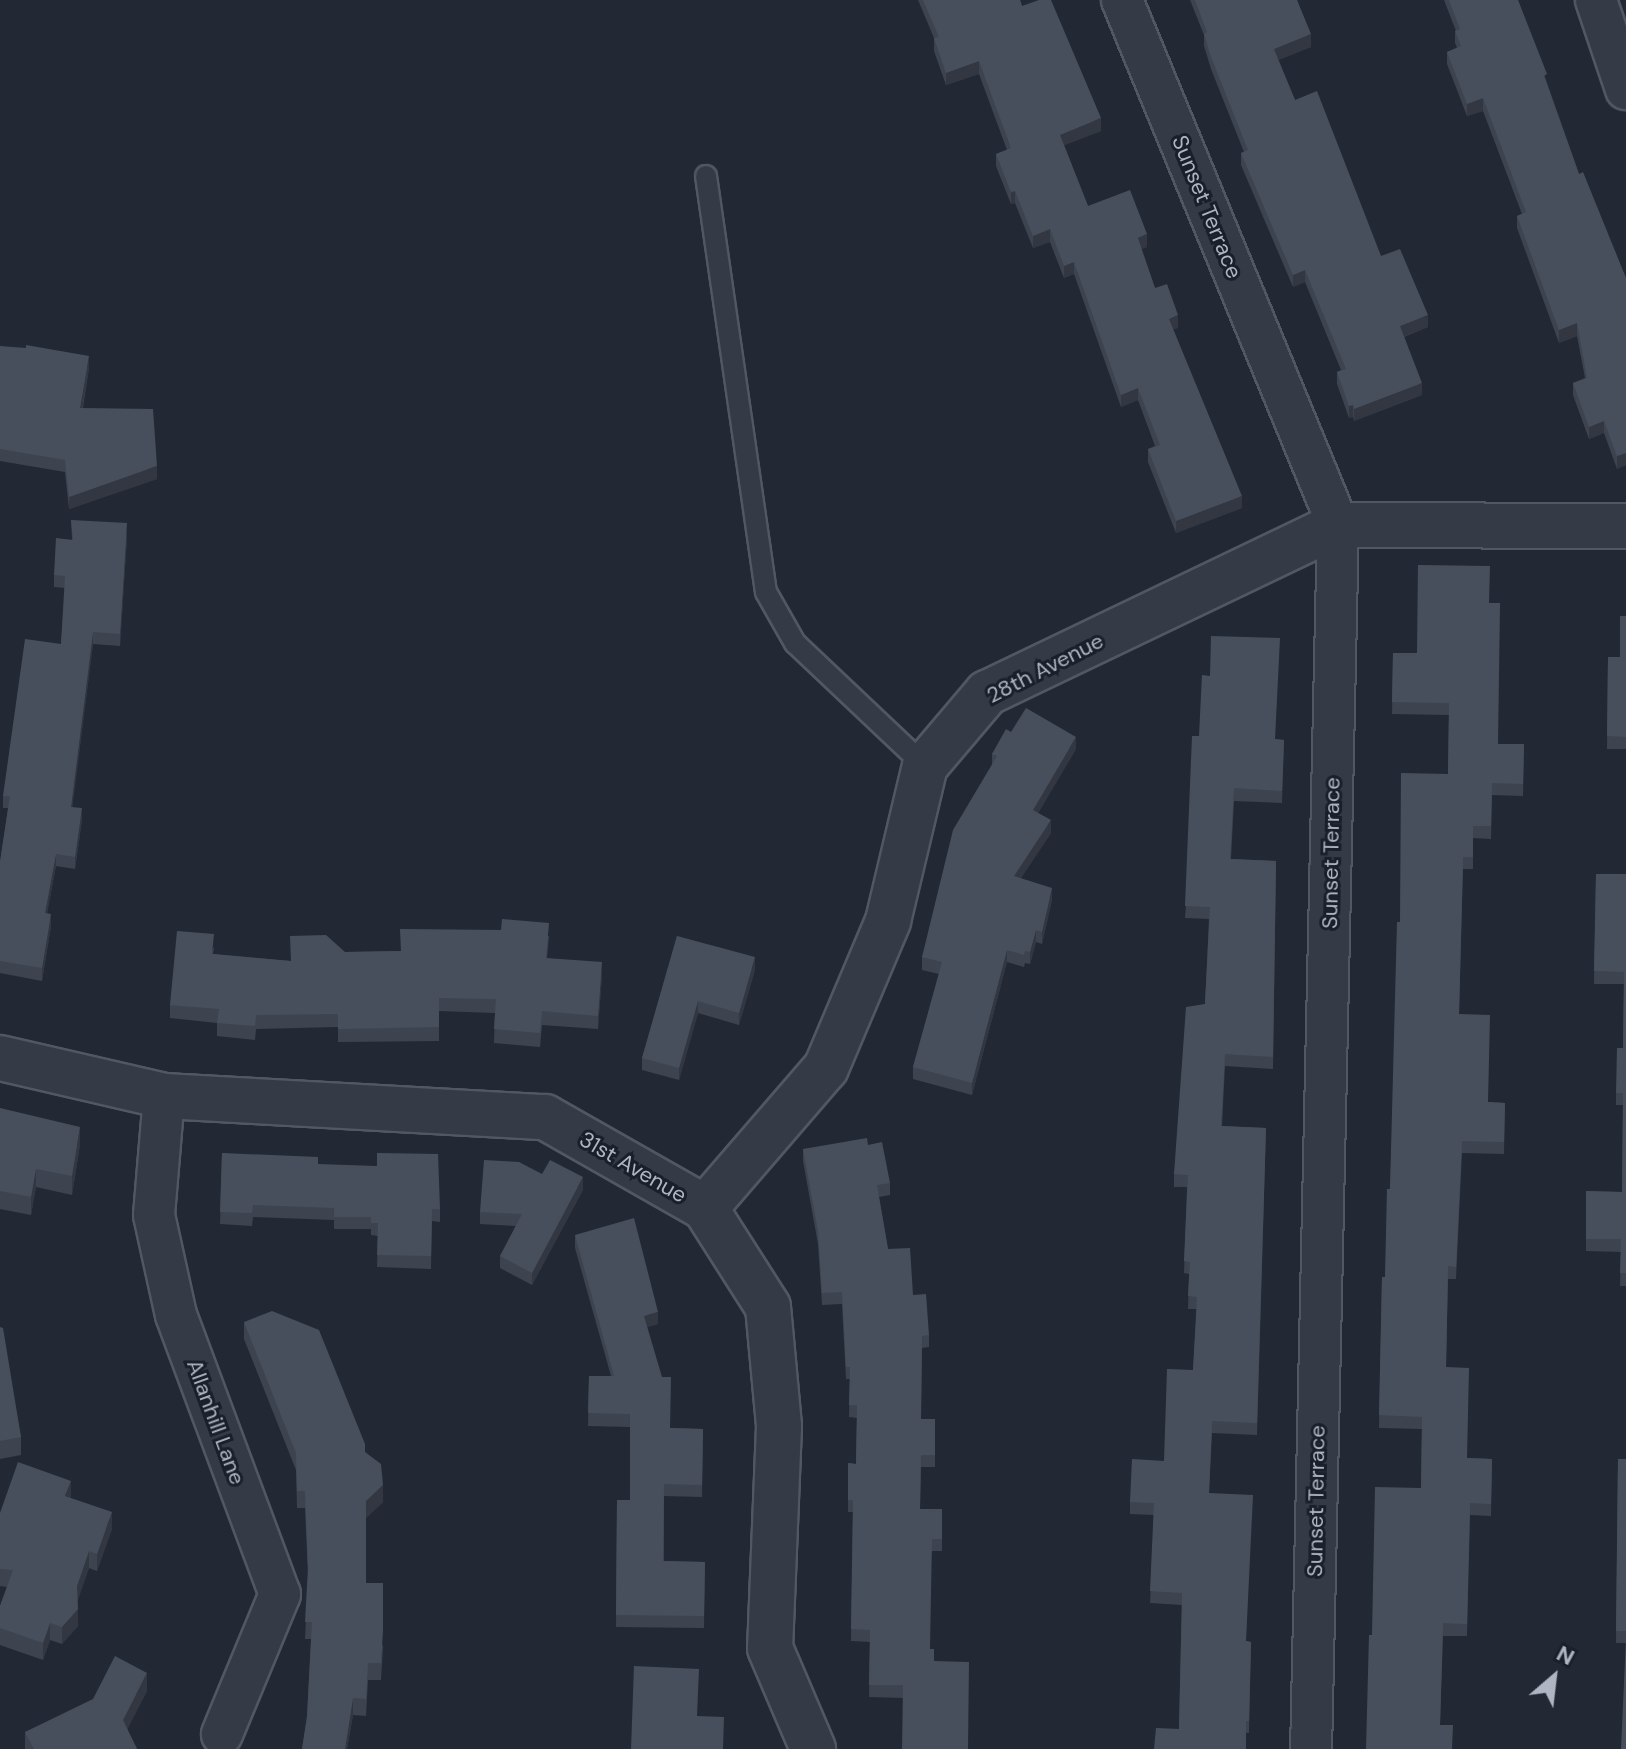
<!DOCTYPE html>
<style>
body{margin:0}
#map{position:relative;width:1626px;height:1749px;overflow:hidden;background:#222935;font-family:"DM Sans",sans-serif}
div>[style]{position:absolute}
.roads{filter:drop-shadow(2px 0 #525863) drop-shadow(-2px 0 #525863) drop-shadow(0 2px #525863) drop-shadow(0 -2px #525863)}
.service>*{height:20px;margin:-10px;padding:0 10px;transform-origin:10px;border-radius:10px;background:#353b46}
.minor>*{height:40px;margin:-20px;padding:0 20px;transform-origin:20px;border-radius:20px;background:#353b46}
.tertiary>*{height:44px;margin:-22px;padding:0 22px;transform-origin:22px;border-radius:22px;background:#353b46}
.wall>*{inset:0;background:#3d4450}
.shaded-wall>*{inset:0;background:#323741}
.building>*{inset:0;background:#474f5d}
span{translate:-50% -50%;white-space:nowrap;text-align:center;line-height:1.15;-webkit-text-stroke:6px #1a202a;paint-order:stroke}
.street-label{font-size:22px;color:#afb5c2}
.north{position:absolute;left:1514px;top:1637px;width:80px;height:80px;-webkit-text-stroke:6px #1a202a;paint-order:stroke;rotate:28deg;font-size:22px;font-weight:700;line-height:32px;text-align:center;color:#afb5c2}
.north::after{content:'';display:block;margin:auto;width:28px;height:36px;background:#afb5c2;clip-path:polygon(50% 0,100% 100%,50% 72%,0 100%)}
</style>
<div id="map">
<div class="roads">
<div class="service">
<i style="left:706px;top:176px;width:420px;rotate:81.8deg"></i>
<i style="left:766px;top:592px;width:59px;rotate:60.4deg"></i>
<i style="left:795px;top:643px;width:179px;rotate:43.4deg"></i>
</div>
<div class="minor">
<i style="left:1122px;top:0;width:568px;rotate:67.64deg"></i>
<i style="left:1338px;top:525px;width:1224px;rotate:91.26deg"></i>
<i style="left:1596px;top:0;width:94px;rotate:71.4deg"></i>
<i style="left:164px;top:1096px;width:119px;rotate:94.8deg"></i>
<i style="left:154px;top:1215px;width:102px;rotate:77.6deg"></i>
<i style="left:176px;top:1315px;width:298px;rotate:69.6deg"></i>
<i style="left:280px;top:1594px;width:152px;rotate:112.5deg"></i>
</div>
<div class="tertiary">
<i style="left:0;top:1058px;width:168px;rotate:13deg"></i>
<i style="left:164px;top:1096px;width:382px;rotate:3.2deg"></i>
<i style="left:545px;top:1117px;width:184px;rotate:29.6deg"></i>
<i style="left:705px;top:1208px;width:117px;rotate:57.5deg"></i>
<i style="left:768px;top:1307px;width:120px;rotate:84.7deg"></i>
<i style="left:779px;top:1426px;width:222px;rotate:92.3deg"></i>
<i style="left:770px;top:1648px;width:110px;rotate:66.9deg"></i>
<i style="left:705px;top:1208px;width:185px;rotate:-49.2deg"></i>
<i style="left:826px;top:1068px;width:160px;rotate:-67.1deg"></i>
<i style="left:888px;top:921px;width:159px;rotate:-76.6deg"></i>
<i style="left:925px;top:766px;width:96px;rotate:-49.7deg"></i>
<i style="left:987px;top:693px;width:389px;rotate:-25.6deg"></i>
<i style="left:1338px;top:525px;width:288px;rotate:0.2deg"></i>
</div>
</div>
<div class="wall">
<i style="clip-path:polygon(918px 0,1020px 0,1022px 6px,1101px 131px,1064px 145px,1088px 206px,1147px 247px,1141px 249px,1155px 288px,1178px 328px,1173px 329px,1242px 508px,1176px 533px,1148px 462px,1148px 449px,1155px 446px,1138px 400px,1121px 407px,1074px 274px,1064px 278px,1050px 242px,1033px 248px,1015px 203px,1011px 204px,996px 166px,996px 154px,1007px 150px,979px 74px,946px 85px,934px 51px,934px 38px)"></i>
<i style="clip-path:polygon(1190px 0,1297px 0,1311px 47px,1278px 60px,1295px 100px,1381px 256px,1428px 327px,1404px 337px,1422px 395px,1354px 421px,1353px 417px,1349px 418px,1337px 384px,1337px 372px,1341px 370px,1305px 282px,1293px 287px,1241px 165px,1241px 153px,1244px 152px,1211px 69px,1204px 46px,1204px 35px)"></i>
<i style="clip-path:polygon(1444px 0,1518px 0,1579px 174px,1626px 278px,1626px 465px,1617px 469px,1604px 433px,1589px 439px,1573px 395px,1573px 383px,1585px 378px,1577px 336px,1559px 343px,1517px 228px,1517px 216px,1522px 214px,1483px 111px,1467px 116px,1447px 64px,1447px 52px,1457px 48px,1455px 43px,1455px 31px,1456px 31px)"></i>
<i style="clip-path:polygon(0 346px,89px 368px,83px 408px,157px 479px,69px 509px,65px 472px,0 461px)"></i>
<i style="clip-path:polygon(71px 520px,127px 536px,120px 646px,93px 644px,72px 807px,82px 820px,75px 869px,56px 866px,47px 913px,51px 926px,42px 981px,0 973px,0 862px,8px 808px,3px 808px,3px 796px,61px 644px,65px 588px,54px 587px,54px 575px,72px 539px)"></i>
<i style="clip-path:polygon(1489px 603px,1498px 744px,1524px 744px,1523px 796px,1492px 795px,1491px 839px,1473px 838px,1473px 869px,1463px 869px,1459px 1014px,1488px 1102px,1505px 1103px,1504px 1154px,1462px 1153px,1456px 1279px,1448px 1279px,1446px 1367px,1467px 1458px,1492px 1459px,1491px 1516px,1470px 1515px,1467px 1636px,1443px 1636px,1440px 1725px,1452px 1749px,1372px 1635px,1421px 1488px,1422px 1429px,1379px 1428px,1382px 1277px,1385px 1277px,1390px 1189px,1400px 922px,1448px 774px,1449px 715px,1392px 714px,1393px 653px,1417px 653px)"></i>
<i style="clip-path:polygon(1626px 616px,1626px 749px,1607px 749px,1608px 657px,1620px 657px)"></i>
<i style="clip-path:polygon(1011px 732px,1076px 749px,1038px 813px,1051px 833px,1021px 878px,1052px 900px,1042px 944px,1036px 942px,1030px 964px,1025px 963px,1024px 967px,1007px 962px,972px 1095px,913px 1079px,913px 1067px,939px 974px,922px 970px,922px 957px,992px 765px,992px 754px)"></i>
<i style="clip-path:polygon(1199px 736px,1284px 740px,1282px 803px,1234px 801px,1231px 859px,1276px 861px,1273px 1069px,1225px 1066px,1222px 1126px,1266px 1128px,1257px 1435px,1212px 1433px,1209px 1493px,1246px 1641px,1251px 1642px,1249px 1733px,1179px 1729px,1182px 1605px,1150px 1603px,1154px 1515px,1130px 1514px,1130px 1502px,1164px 1461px,1193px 1370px,1197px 1309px,1188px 1309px,1189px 1274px,1184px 1273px,1187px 1187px,1174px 1187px,1174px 1174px,1205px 1004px,1209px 919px,1185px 918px)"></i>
<i style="clip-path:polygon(1596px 874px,1626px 874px,1626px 1286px,1620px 1286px,1621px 1252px,1586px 1251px,1586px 1191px,1622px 1192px,1623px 1105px,1616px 1105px,1616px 1093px,1623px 1048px,1624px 984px,1594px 984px)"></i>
<i style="clip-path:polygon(549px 936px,547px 958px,602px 975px,598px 1029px,542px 1025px,540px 1047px,494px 1043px,495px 1013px,439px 1011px,439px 1041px,338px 1042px,338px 1027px,256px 1029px,255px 1040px,217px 1036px,217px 1023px,170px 1018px,170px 1005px,214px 947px,213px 954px,290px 961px,345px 952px,401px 951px)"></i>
<i style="clip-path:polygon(677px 936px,755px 970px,739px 1025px,698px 1013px,679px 1080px,642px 1070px,642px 1058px)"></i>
<i style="clip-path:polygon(0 1108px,80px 1145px,72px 1195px,36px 1187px,31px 1215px,0 1209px)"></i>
<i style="clip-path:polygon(868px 1145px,890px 1183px,890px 1195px,879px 1197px,888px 1249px,913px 1295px,929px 1335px,929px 1347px,922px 1348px,921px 1419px,935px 1419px,935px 1467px,921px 1467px,920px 1509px,942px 1509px,942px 1551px,932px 1551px,903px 1698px,869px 1697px,870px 1642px,851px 1641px,853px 1512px,848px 1512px,848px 1463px,856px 1464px,857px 1418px,849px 1417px,850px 1379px,846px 1379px,842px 1304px,822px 1305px,818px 1244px,803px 1161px,803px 1149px)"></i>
<i style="clip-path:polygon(222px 1153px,318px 1164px,440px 1209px,440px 1222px,432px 1221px,431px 1269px,377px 1267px,378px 1236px,371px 1235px,371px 1229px,334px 1229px,334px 1220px,253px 1217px,252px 1226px,220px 1224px)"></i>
<i style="clip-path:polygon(542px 1174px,583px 1190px,532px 1285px,500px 1268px,500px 1256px,516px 1226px,480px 1224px,480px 1212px)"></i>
<i style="clip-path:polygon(575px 1235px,658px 1324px,647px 1327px,670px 1428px,703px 1429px,702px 1497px,664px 1496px,664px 1561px,705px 1562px,704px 1628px,616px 1627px,617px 1500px,630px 1500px,630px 1427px,588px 1426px,589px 1376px,611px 1376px,575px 1248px)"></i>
<i style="clip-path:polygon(244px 1322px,365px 1452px,383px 1502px,366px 1518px,366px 1583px,383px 1647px,381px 1680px,368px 1680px,366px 1716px,353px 1715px,347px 1749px,302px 1749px,307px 1717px,311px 1639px,305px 1639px,308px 1575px,305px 1508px,297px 1508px,296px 1470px,244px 1339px)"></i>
<i style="clip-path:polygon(0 1327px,21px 1437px,21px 1455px,0 1459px)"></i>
<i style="clip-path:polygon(1618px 1459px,1626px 1459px,1626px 1643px,1616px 1643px)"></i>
<i style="clip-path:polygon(0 1513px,112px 1529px,97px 1571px,89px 1568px,77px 1601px,78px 1626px,62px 1644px,50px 1640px,43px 1660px,0 1645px,0 1606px,7px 1587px,0 1586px)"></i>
<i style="clip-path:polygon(147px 1691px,127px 1729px,137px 1749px,25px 1749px,25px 1732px)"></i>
</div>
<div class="shaded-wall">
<i style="clip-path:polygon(1311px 34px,1311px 47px,1274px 62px,1274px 49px)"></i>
<i style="clip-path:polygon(979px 61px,979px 74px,946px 85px,946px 73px)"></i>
<i style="clip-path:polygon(1483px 98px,1483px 111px,1467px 116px,1467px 104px)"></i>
<i style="clip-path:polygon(1101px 118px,1101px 131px,1060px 147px,1060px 135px)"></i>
<i style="clip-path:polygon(1015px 191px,1015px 203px,1011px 204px,1011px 192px)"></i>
<i style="clip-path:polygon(1050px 229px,1050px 242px,1033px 248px,1033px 236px)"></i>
<i style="clip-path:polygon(1147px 234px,1147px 247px,1138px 250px,1138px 238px)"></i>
<i style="clip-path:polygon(1074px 262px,1074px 274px,1064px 278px,1064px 266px)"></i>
<i style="clip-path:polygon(1305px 270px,1305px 282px,1293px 287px,1293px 275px)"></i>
<i style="clip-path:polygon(1178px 315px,1178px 328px,1169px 331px,1169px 319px)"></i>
<i style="clip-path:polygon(1428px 315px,1428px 327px,1400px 338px,1400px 326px)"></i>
<i style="clip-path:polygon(1577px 323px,1577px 336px,1559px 343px,1559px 330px)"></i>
<i style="clip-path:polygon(89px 356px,89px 368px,80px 420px,80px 408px)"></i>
<i style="clip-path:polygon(1422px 383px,1422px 395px,1354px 421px,1354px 409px)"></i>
<i style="clip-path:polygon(1138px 388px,1138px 400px,1121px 407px,1121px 395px)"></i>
<i style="clip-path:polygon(1353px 405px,1353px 417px,1349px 418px,1349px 406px)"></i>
<i style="clip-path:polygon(1604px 421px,1604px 433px,1589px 439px,1589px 427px)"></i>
<i style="clip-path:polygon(1626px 453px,1626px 465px,1617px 469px,1617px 456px)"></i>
<i style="clip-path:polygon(157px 466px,157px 479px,69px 509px,69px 497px)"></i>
<i style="clip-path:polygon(1242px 496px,1242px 508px,1176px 533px,1176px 521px)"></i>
<i style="clip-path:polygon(127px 523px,127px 536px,120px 646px,120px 634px)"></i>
<i style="clip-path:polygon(93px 632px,93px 644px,71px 819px,71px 807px)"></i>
<i style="clip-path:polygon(1076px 737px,1076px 749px,1033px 822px,1033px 810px)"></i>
<i style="clip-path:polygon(82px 808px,82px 820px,75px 869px,75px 857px)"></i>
<i style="clip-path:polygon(1051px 820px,1051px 833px,1014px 888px,1014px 876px)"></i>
<i style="clip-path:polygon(56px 854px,56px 866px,45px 925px,45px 913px)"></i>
<i style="clip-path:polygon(1052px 888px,1052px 900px,1042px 944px,1042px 932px)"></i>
<i style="clip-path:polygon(51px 914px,51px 926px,42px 981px,42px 968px)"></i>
<i style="clip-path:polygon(1036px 930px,1036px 942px,1030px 964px,1030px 952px)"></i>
<i style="clip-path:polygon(1007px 950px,1007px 962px,972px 1095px,972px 1083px)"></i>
<i style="clip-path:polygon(755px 957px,755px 970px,739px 1025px,739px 1013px)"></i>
<i style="clip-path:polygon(602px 962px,602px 975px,598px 1029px,598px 1016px)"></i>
<i style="clip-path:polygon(698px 1001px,698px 1013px,679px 1080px,679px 1068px)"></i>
<i style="clip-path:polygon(80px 1127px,80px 1145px,72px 1195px,72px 1176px)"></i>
<i style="clip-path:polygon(36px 1169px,36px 1187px,31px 1215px,31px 1197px)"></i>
<i style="clip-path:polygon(583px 1177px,583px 1190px,532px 1285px,532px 1273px)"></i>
<i style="clip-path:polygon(658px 1312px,658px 1324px,644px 1328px,644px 1316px)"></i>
<i style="clip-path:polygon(71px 1481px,71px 1498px,65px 1496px)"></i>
<i style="clip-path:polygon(383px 1485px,383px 1502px,366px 1518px,366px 1501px)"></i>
<i style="clip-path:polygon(112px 1512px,112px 1529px,97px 1571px,97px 1554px)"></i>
<i style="clip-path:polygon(89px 1551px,89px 1568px,77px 1603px,77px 1586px)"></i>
<i style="clip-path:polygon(78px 1609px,78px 1626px,62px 1644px,62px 1627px)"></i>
<i style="clip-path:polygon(50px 1623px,50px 1640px,43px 1660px,43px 1643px)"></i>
<i style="clip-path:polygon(147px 1673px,147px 1691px,123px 1738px,123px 1720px)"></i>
<i style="clip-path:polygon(353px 1698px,353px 1715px,347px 1749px,345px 1749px)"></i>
</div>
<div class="building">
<i style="clip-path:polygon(923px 0,1020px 0,1022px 6px,1039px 0,1051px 0,1101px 118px,1060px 135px,1088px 206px,1130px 190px,1147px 234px,1138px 238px,1155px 288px,1167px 284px,1178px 315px,1169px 319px,1242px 496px,1176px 521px,1148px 449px,1160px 445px,1138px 388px,1121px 395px,1074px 262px,1064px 266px,1050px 229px,1033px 236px,1015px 191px,1011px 192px,996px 154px,1011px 148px,979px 61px,946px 73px,934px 38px,939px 37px)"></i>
<i style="clip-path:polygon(1195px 0,1297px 0,1311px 34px,1274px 49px,1295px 100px,1317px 91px,1381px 256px,1400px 249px,1428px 315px,1400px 326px,1422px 383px,1354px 409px,1353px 405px,1349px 406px,1337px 372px,1346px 369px,1305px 270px,1293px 275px,1241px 153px,1248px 150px,1211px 57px,1204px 34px,1207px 32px)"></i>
<i style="clip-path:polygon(1449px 0,1518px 0,1547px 74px,1544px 76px,1579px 174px,1583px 172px,1626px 278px,1626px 453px,1617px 456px,1604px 421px,1589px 427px,1573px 383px,1587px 378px,1577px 323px,1559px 330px,1517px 216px,1526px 212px,1483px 98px,1467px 104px,1447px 52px,1461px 46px,1455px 31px,1460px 29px)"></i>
<i style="clip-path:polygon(26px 345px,89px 356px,80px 408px,153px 409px,157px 466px,69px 497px,65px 460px,0 449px,0 346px,26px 348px)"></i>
<i style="clip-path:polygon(71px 520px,127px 523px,120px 634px,93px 632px,71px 807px,82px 808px,75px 857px,56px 854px,45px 913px,51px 914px,42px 968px,0 961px,0 862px,10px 796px,3px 796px,25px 639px,61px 644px,65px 576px,54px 575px,56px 538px,73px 540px)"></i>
<i style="clip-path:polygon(1418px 565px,1490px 566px,1489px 603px,1500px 603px,1498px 744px,1524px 744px,1523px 784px,1492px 783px,1491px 826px,1473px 826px,1473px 857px,1463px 857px,1459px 1014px,1490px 1015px,1488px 1102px,1505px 1103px,1504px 1142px,1462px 1141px,1456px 1267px,1448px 1266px,1446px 1367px,1469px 1368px,1467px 1458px,1492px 1459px,1491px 1504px,1470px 1503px,1467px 1624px,1443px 1623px,1440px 1725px,1453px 1725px,1452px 1749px,1366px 1749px,1369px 1635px,1372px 1635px,1375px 1487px,1421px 1488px,1422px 1417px,1379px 1415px,1382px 1277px,1385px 1277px,1387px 1189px,1390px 1189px,1397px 922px,1400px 922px,1401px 773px,1448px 774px,1449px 703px,1392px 702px,1393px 653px,1417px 653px)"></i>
<i style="clip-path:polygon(1620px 616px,1626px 616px,1626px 737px,1607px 736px,1608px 657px,1620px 657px)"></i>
<i style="clip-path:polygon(1211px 636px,1280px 638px,1275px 739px,1284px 740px,1282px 791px,1234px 788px,1230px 859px,1276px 861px,1273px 1057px,1225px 1054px,1221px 1126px,1266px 1128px,1257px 1423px,1212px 1421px,1209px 1493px,1253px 1495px,1246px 1641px,1251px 1642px,1249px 1721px,1246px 1721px,1246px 1749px,1154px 1749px,1156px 1728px,1179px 1729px,1182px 1593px,1150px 1591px,1154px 1503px,1130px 1502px,1132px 1459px,1164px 1461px,1167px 1369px,1193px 1370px,1197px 1297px,1188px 1296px,1190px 1262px,1184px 1261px,1188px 1175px,1174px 1174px,1186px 1007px,1205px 1004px,1210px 907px,1185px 906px,1192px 736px,1199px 736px,1202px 675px,1210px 676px)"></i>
<i style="clip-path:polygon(1026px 708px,1076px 737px,1033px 810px,1051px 820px,1014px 876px,1052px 888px,1042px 932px,1036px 930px,1030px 952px,1025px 951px,1024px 955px,1007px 950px,972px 1083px,913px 1067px,942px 962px,922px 957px,953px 830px,997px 756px,992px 754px,1006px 729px,1011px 732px)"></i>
<i style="clip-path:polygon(1596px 874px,1626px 874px,1626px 1273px,1620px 1273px,1621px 1239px,1586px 1239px,1586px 1191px,1622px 1192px,1623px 1093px,1616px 1093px,1617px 1048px,1623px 1048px,1624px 972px,1594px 971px)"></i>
<i style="clip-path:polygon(502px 919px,549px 923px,546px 958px,602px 962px,598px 1016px,542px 1011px,540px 1033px,494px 1029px,496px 999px,439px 998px,439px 1027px,338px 1029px,338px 1014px,256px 1015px,255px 1026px,217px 1023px,219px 1009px,170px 1005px,177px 931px,214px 934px,212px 954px,291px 961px,290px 936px,326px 935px,345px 952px,401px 951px,400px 929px,501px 930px)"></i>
<i style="clip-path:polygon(677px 936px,755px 957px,739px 1013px,698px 1001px,679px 1068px,642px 1058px)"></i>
<i style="clip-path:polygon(0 1108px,80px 1127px,72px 1176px,36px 1169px,31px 1197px,0 1191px)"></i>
<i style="clip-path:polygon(867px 1138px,868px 1145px,882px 1142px,890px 1183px,877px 1185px,888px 1249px,910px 1248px,913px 1295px,926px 1294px,929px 1335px,922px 1336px,921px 1419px,935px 1419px,935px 1455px,921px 1455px,920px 1509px,942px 1509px,942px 1539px,932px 1539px,930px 1649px,934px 1649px,934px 1661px,969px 1662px,968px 1749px,902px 1749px,903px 1685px,869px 1685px,870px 1630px,851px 1629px,853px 1500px,848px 1500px,848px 1463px,856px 1464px,857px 1405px,849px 1405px,850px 1367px,846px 1367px,842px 1292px,822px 1293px,818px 1231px,803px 1149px)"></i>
<i style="clip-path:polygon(222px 1153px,318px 1157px,318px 1164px,377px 1166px,377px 1153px,438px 1154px,440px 1209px,432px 1209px,431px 1256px,377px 1255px,378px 1223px,371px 1223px,371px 1217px,334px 1217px,334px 1208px,253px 1205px,252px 1213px,220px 1212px)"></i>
<i style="clip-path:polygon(484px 1160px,519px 1162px,542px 1174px,550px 1160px,583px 1177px,532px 1273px,500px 1256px,522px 1214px,480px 1212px)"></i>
<i style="clip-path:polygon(634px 1218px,658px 1312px,644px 1316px,662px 1377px,671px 1377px,670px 1428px,703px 1429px,702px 1485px,664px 1484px,663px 1561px,705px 1562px,704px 1616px,616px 1615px,617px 1500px,630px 1500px,630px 1414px,588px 1413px,589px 1376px,614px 1376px,575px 1235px)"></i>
<i style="clip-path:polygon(272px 1311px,319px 1330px,365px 1444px,365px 1452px,381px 1464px,383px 1485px,366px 1501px,366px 1583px,383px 1583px,383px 1630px,381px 1663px,368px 1663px,366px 1699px,353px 1698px,345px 1749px,302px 1749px,307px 1717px,312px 1622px,305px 1622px,308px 1568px,305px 1491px,297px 1491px,296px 1453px,244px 1322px)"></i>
<i style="clip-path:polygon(0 1327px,3px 1328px,21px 1437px,0 1441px)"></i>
<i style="clip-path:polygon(1618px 1459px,1626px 1459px,1626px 1631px,1616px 1631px)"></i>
<i style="clip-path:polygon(18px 1462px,71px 1481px,65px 1496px,112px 1512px,97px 1554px,89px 1551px,77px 1586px,78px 1609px,62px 1627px,50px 1623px,43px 1643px,0 1628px,0 1606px,13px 1570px,0 1569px,0 1513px)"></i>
<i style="clip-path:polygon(1626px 1638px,1626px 1749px,1621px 1749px)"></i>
<i style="clip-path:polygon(115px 1656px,147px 1673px,123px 1720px,137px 1749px,34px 1749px,25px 1732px,93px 1699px)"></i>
<i style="clip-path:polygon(634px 1666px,699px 1669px,697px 1716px,724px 1717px,723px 1749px,631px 1749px)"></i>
</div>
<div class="street-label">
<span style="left:1207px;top:207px;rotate:68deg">Sunset Terrace</span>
<span style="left:1045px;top:668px;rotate:-27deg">28th Avenue</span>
<span style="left:1331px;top:853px;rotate:-89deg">Sunset Terrace</span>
<span style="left:633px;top:1167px;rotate:30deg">31st Avenue</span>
<span style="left:216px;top:1422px;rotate:70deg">Allanhill Lane</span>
<span style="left:1316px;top:1501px;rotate:-89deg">Sunset Terrace</span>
</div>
<div class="north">N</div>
</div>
